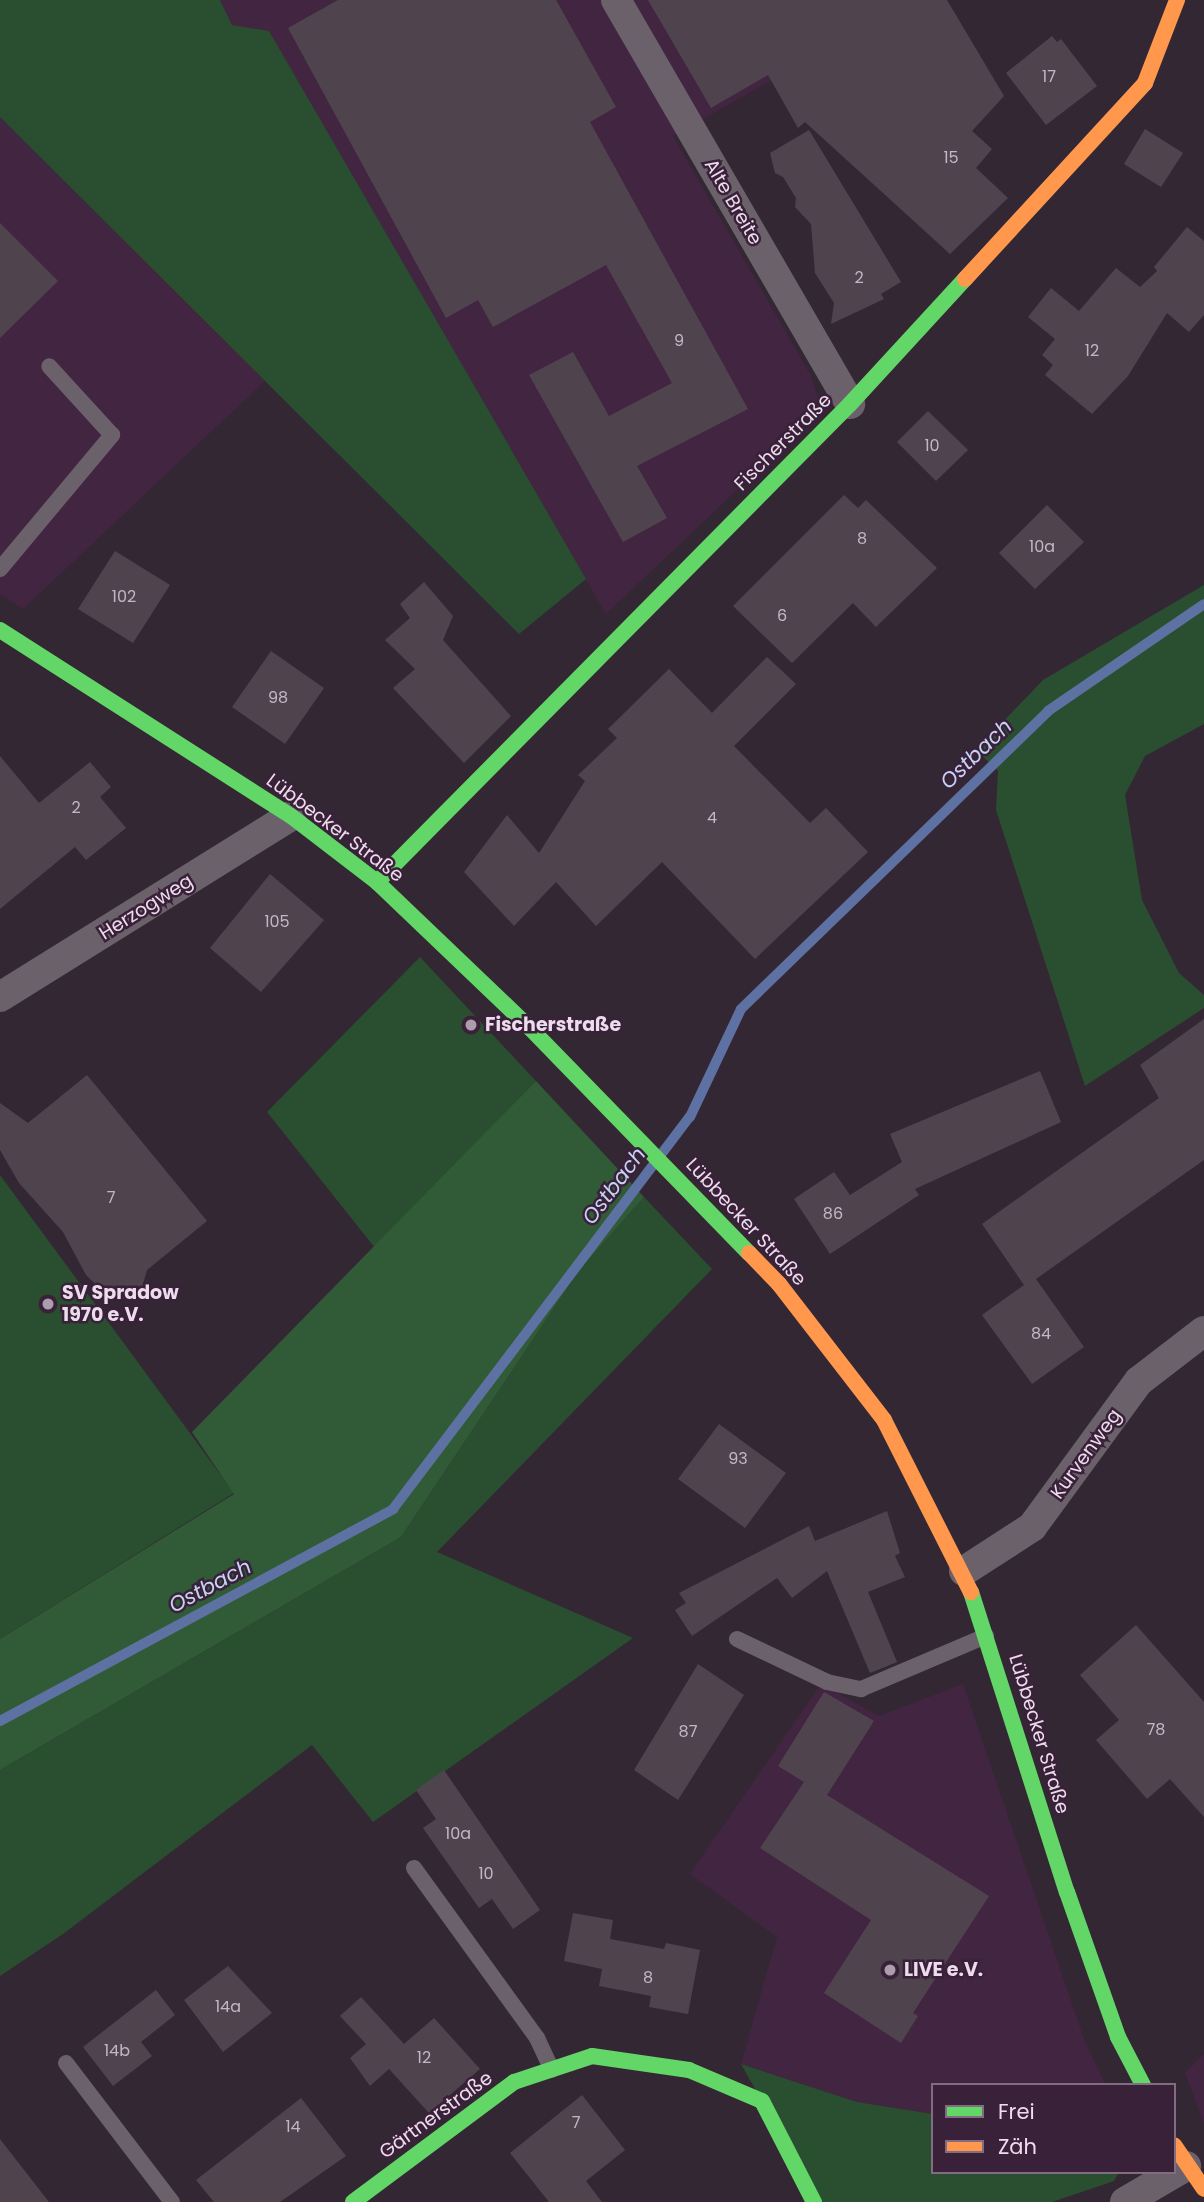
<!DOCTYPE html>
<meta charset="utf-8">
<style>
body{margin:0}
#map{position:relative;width:1204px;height:2202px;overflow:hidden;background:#342734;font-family:Poppins,sans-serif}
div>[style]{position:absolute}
.built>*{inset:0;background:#412541}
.green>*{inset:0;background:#2a4e30}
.forest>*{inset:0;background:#315b37}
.stream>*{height:10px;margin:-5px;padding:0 5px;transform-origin:5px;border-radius:5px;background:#5e71a3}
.building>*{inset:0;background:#4f444e}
.lane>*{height:16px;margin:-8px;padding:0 8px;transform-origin:8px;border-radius:8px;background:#6b616b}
.street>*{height:30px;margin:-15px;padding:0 15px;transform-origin:15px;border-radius:15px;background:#6b616b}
.fast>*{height:16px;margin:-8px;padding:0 8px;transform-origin:8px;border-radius:8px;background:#63d668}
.slow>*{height:16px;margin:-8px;padding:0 8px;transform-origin:8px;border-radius:8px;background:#ff974d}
.dots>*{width:19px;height:19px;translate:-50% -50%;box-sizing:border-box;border:4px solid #3a213a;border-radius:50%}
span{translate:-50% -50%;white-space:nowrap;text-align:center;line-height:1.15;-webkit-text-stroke:5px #3a213a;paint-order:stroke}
.number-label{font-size:16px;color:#c5b6c4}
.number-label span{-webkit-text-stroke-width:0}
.street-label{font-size:19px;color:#ecdcec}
.poi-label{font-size:19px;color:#ecdcec;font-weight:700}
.left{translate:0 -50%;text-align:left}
.water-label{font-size:21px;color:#c5d3f3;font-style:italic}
.legend{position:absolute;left:931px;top:2083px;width:245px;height:91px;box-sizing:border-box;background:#3a213a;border:2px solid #816c81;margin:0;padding:9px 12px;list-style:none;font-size:21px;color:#ecdcec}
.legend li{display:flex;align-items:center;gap:14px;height:35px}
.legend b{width:35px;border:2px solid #816c81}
</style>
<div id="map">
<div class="built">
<i style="clip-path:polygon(220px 0,913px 0,673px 136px,811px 376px,818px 398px,813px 418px,606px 614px,269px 32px,232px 25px)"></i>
<i style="clip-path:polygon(0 117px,265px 381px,23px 609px,0 594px)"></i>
<i style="clip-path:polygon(821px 1684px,879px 1716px,963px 1684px,1085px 2042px,1106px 2085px,933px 2085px,933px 2114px,857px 2102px,741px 2064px,777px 1937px,690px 1874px)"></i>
<i style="clip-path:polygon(1204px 2054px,1204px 2124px,1185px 2073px)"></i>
</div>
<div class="green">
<i style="clip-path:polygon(0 0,220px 0,232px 25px,269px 31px,586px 579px,519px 634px,0 117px)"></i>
<i style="clip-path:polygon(1204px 585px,1204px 724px,1145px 756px,1125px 795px,1142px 900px,1179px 973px,1204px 995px,1204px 1008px,1085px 1086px,996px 810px,998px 771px,976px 750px,1043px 680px)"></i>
<i style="clip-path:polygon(420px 957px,536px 1081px,375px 1248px,267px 1112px)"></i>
<i style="clip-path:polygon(0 1175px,234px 1493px,0 1639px)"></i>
<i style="clip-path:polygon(644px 1197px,712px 1269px,437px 1552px,633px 1638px,373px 1822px,312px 1745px,63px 1934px,0 1976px,0 1770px,401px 1537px,578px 1272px)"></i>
<i style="clip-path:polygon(741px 2064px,857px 2102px,933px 2114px,933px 2172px,1119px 2172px,1114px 2181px,1052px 2202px,819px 2202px)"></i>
</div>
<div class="forest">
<i style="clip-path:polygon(536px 1081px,644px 1197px,578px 1272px,401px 1537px,0 1770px,0 1639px,234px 1494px,192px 1432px)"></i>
</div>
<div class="stream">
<i style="left:0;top:1721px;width:447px;rotate:-28.3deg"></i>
<i style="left:393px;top:1509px;width:492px;rotate:-52.9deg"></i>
<i style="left:690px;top:1117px;width:119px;rotate:-64.7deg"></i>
<i style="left:741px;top:1009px;width:428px;rotate:-44.1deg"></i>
<i style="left:1048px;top:711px;width:189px;rotate:-34.4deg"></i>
</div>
<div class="building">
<i style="clip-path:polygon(338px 0,556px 0,616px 107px,590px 122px,748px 409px,637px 466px,667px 518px,623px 542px,529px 375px,573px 352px,609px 416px,672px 383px,606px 265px,493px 327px,478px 300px,446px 318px,288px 28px)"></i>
<i style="clip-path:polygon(648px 0,947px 0,1004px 96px,972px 131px,992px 149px,976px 168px,1008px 198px,950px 254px,805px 122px,798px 128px,768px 75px,711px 108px)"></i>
<i style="clip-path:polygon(1052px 36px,1057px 42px,1061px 39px,1097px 86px,1046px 125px,1006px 73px)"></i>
<i style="clip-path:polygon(1145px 129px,1183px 153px,1161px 187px,1124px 164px)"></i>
<i style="clip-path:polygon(809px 130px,901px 282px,881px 294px,884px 299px,831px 324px,834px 303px,815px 273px,811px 224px,795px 207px,796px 198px,783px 177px,775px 173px,770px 153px)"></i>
<i style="clip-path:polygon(0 223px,58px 281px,0 338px)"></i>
<i style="clip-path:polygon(1187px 227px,1204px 241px,1204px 315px,1189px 332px,1167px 313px,1128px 376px,1092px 414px,1045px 375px,1053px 365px,1042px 355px,1055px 339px,1028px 317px,1051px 288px,1079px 311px,1116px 268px,1140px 287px,1157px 271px,1154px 267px)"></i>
<i style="clip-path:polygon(928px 411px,968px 450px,936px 481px,897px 442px)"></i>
<i style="clip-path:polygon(844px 495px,858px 508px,866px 500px,937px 568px,876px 627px,853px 603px,792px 663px,733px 606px)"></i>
<i style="clip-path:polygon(1047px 505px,1084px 542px,1035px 589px,999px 553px)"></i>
<i style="clip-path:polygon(115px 551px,170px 585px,133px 643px,78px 609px)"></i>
<i style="clip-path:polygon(424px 582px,453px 616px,443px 640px,511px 716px,464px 763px,393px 688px,415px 669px,385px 640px,410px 618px,400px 604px)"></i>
<i style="clip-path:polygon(271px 651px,324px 688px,285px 744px,232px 707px)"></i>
<i style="clip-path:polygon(767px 657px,796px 684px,734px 746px,810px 823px,826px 808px,868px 852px,755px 959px,662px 862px,596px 926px,556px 882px,514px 926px,464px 872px,507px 815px,539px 853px,585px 781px,578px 775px,617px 738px,608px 729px,669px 669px,712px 713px)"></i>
<i style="clip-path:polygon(0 756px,39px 803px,90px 762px,111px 787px,100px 797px,126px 828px,86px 860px,75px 847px,0 909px)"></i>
<i style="clip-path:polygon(270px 874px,324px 920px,261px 992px,210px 948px)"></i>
<i style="clip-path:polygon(1204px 1019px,1204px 1160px,1036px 1279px,1084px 1347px,1032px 1384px,982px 1315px,1024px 1285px,982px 1224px,1159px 1098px,1140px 1065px)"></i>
<i style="clip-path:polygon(1040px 1071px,1061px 1122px,915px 1189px,919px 1195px,830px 1254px,794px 1199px,834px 1172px,850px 1195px,902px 1162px,890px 1134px)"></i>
<i style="clip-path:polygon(87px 1075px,207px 1221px,147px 1270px,141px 1291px,128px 1299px,110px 1298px,86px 1275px,63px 1232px,19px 1183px,0 1150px,0 1103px,28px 1123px)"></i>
<i style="clip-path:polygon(719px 1424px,786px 1473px,745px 1528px,678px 1479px)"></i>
<i style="clip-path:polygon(887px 1511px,900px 1553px,895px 1556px,905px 1577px,868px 1592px,897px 1662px,870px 1673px,827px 1571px,792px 1598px,777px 1578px,692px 1636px,675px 1610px,686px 1603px,679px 1593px,809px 1526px,815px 1541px)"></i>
<i style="clip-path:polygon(1136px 1625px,1204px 1702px,1204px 1817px,1170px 1779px,1147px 1799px,1096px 1740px,1119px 1720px,1080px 1675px)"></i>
<i style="clip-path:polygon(698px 1664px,744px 1695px,678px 1800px,634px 1770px)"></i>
<i style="clip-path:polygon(824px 1692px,874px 1721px,827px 1795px,989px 1896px,913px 2013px,918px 2016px,901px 2043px,824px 1993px,871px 1920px,760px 1848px,804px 1782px,778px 1766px)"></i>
<i style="clip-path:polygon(444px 1770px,540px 1910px,513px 1929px,492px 1899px,479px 1908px,423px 1828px,436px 1819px,416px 1790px)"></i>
<i style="clip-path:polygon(573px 1913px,613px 1920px,610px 1939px,664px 1949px,666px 1943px,700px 1950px,688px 2014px,649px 2007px,651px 1996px,599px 1986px,602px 1969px,564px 1961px)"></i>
<i style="clip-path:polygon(228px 1966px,272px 2013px,223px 2052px,184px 2000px)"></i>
<i style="clip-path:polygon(156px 1990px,175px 2015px,141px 2042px,152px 2056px,113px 2086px,83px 2047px)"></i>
<i style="clip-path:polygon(361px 1997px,404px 2044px,434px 2018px,480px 2069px,429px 2113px,389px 2069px,370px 2086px,350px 2058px,366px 2044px,340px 2016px)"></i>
<i style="clip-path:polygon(582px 2095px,625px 2150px,586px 2181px,602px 2202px,549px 2202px,510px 2153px)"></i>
<i style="clip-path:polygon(301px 2098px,346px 2156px,280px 2202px,214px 2202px,196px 2180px)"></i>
<i style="clip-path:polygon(0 2139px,49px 2202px,0 2202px)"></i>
</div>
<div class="lane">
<i style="left:0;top:569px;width:175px;rotate:-50.1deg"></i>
<i style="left:112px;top:435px;width:93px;rotate:-132.4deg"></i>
<i style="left:737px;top:1639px;width:100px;rotate:25.5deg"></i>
<i style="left:827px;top:1682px;width:35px;rotate:12deg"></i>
<i style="left:861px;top:1689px;width:136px;rotate:-23deg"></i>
<i style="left:414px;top:1868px;width:210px;rotate:54.1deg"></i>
<i style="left:537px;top:2038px;width:35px;rotate:65deg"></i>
<i style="left:66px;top:2063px;width:175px;rotate:52.7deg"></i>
</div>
<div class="street">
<i style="left:616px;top:0;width:467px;rotate:59.9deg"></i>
<i style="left:0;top:997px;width:343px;rotate:-31.9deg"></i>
<i style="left:964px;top:1571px;width:81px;rotate:-32.9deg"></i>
<i style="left:1032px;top:1527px;width:181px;rotate:-53.8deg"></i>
<i style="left:1139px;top:1381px;width:82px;rotate:-37.6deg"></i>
<i style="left:1125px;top:2202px;width:71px;rotate:-30.5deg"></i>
</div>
<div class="fast">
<i style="left:0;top:630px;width:345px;rotate:32.6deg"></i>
<i style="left:291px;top:816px;width:108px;rotate:37.5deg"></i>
<i style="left:377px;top:882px;width:211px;rotate:43.7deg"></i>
<i style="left:530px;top:1028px;width:314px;rotate:45.8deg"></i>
<i style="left:377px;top:882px;width:672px;rotate:-45.3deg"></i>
<i style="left:850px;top:404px;width:170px;rotate:-47.4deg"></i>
<i style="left:971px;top:1592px;width:315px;rotate:72.3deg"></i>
<i style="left:1067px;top:1892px;width:154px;rotate:70.6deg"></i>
<i style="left:1118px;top:2037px;width:54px;rotate:62.5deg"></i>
<i style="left:353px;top:2202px;width:201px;rotate:-36.7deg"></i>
<i style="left:514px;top:2082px;width:82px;rotate:-18.4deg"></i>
<i style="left:592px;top:2056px;width:98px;rotate:8.2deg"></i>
<i style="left:689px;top:2070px;width:79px;rotate:23deg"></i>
<i style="left:762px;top:2101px;width:114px;rotate:62.8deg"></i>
</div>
<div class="slow">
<i style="left:965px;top:279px;width:266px;rotate:-47.4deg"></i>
<i style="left:1145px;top:83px;width:89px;rotate:-68.9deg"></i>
<i style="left:749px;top:1253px;width:43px;rotate:45.9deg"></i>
<i style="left:779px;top:1284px;width:172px;rotate:52.3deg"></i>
<i style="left:884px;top:1420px;width:193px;rotate:63.2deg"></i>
<i style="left:1174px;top:2145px;width:53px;rotate:55.7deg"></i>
</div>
<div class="dots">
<i style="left:471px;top:1025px;background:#ac9dac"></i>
<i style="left:48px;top:1304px;background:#ac9dac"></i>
<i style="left:890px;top:1970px;background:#ac9dac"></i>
</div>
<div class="number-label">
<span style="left:1049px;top:77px">17</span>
<span style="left:951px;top:158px">15</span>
<span style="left:859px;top:278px">2</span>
<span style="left:679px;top:341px">9</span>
<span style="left:1092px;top:351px">12</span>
<span style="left:932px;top:446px">10</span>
<span style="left:862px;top:539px">8</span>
<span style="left:1042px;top:547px">10a</span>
<span style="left:124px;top:597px">102</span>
<span style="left:782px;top:616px">6</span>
<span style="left:278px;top:698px">98</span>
<span style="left:76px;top:808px">2</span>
<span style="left:712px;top:818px">4</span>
<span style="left:277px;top:922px">105</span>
<span style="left:111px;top:1198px">7</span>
<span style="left:833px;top:1214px">86</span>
<span style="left:1041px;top:1334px">84</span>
<span style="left:738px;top:1459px">93</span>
<span style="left:1156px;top:1730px">78</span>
<span style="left:688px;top:1732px">87</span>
<span style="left:458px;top:1834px">10a</span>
<span style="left:486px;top:1874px">10</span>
<span style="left:648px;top:1978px">8</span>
<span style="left:228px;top:2007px">14a</span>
<span style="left:117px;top:2051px">14b</span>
<span style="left:424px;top:2058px">12</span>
<span style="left:576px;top:2123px">7</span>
<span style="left:293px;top:2127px">14</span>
</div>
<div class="street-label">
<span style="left:733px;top:202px;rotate:60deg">Alte Breite</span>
<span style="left:783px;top:442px;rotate:-45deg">Fischerstraße</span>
<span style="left:335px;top:828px;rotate:37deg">Lübbecker Straße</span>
<span style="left:146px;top:907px;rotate:-32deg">Herzogweg</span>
<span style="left:746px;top:1222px;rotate:47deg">Lübbecker Straße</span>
<span style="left:1086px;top:1454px;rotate:-54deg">Kurvenweg</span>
<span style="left:1039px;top:1734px;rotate:73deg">Lübbecker Straße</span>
<span style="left:436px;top:2115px;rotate:-36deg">Gärtnerstraße</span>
</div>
<div class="poi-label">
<span class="left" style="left:485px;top:1025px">Fischerstraße</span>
<span class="left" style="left:62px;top:1304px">SV Spradow<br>1970 e.V.</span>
<span class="left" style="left:904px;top:1970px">LIVE e.V.</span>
</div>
<div class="water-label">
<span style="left:976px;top:754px;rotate:-44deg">Ostbach</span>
<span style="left:614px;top:1186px;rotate:-53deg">Ostbach</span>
<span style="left:210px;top:1586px;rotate:-28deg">Ostbach</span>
</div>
<ul class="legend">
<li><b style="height:9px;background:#63d668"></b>Frei</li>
<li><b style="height:9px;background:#ff974d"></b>Zäh</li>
</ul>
</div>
